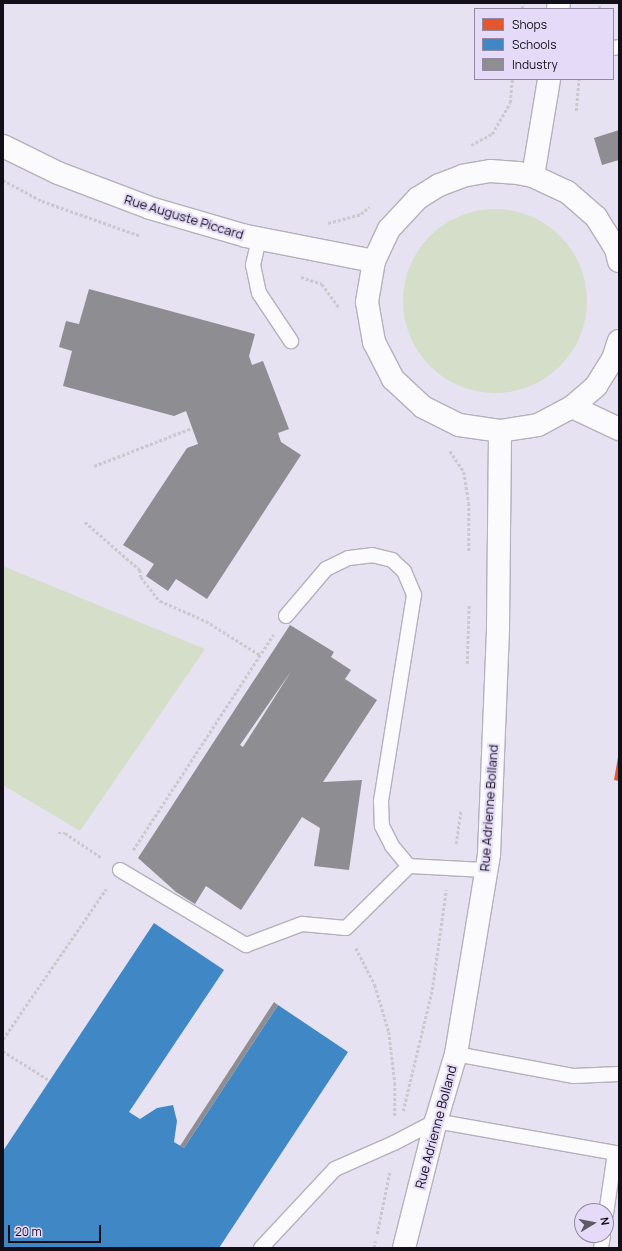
<!DOCTYPE html>
<style>
body{margin:0}
#map{position:relative;width:622px;height:1251px;overflow:hidden;background:#e7e2f2;font-family:Manrope,sans-serif}
div>[style]{position:absolute}
.green>*{inset:0;background:#d5dec8}
.round{border-radius:50%}
.shops>*{inset:0;background:#e4572e}
.schools>*{inset:0;background:#3f88c5}
.industry>*{inset:0;background:#8d8d92}
.path>*{height:2.5px;margin-top:-1.25px;transform-origin:0;background:repeating-linear-gradient(90deg,#cac9ce 0 3px,transparent 0 5px)}
.roads{filter:drop-shadow(1px 0 #b4b0bd) drop-shadow(-1px 0 #b4b0bd) drop-shadow(0 1px #b4b0bd) drop-shadow(0 -1px #b4b0bd)}
.lane>*{height:14px;margin:-7px;padding:0 7px;transform-origin:7px;border-radius:7px;background:#fbfbfd}
.street>*{height:22px;margin:-11px;padding:0 11px;transform-origin:11px;border-radius:11px;background:#fbfbfd}
.secondary>*{height:22px;margin:-11px;padding:0 11px;transform-origin:11px;border-radius:11px;background:#fbfbfd}
span{translate:-50% -50%;white-space:nowrap;text-align:center;line-height:1.15;-webkit-text-stroke:4px #e5dbf9;paint-order:stroke}
.street-label{font-size:13px;color:#120f19}
.frame{position:absolute;inset:0;border:4px solid #120f19;pointer-events:none}
.legend{position:absolute;left:474px;top:8px;width:140px;height:72px;box-sizing:border-box;background:#e5dbf9;border:1px solid #91899f;margin:0;padding:5px 7px;list-style:none;font-size:12px;color:#120f19}
.legend li{display:flex;align-items:center;gap:8px;height:20px}
.legend b{width:20px;border:1px solid #91899f}
.north{position:absolute;left:574px;top:1203px;width:40px;height:40px;box-sizing:border-box;background:#e5dbf9;border:1px solid #91899f;border-radius:50%;rotate:80deg;font-size:11px;font-weight:700;line-height:16px;text-align:center;color:#120f19}
.north::after{content:'';display:block;margin:auto;width:14px;height:18px;background:#5d5965;clip-path:polygon(50% 0,100% 100%,50% 72%,0 100%)}
.scale{position:absolute;left:8px;top:1225px;width:93px;height:18px;box-sizing:border-box;border:2px solid #120f19;border-top:0;padding-left:5px;font-size:12px;line-height:14px;white-space:nowrap;color:#120f19;-webkit-text-stroke:3px #e5dbf9;paint-order:stroke}
</style>
<div id="map">
<div class="green">
<i class="round" style="left:403px;top:209px;width:184px;height:184px"></i>
<i style="clip-path:polygon(3px 566px,205px 649px,80px 831px,3px 785px)"></i>
</div>
<div class="shops">
<i style="clip-path:polygon(618px 757px,619px 757px,619px 781px,614px 780px)"></i>
</div>
<div class="schools">
<i style="clip-path:polygon(154px 923px,224px 970px,129px 1112px,140px 1119px,157px 1108px,173px 1105px,177px 1121px,174px 1142px,184px 1148px,278px 1005px,348px 1052px,219px 1248px,3px 1248px,3px 1151px)"></i>
</div>
<div class="industry">
<i style="clip-path:polygon(619px 130px,619px 160px,602px 165px,594px 138px)"></i>
<i style="clip-path:polygon(89px 289px,255px 334px,249px 356px,252px 365px,263px 361px,289px 429px,278px 433px,281px 442px,301px 455px,207px 599px,176px 579px,168px 591px,146px 576px,154px 564px,123px 545px,187px 448px,198px 444px,186px 411px,174px 416px,63px 386px,72px 351px,59px 347px,66px 321px,79px 324px)"></i>
<i style="clip-path:polygon(evenodd,290px 625px,334px 652px,331px 657px,351px 670px,345px 679px,377px 700px,323px 782px,362px 780px,349px 870px,314px 866px,320px 828px,302px 817px,241px 910px,206px 886px,195px 904px,176px 892px,138px 858px,290px 625px,292px 670px,243px 747px,240px 745px,292px 670px)"></i>
<i style="clip-path:polygon(274px 1002px,278px 1005px,184px 1148px,180px 1146px)"></i>
</div>
<div class="path">
<i style="left:522px;top:9px;width:6px;rotate:-81deg"></i>
<i style="left:599px;top:9px;width:6px;rotate:-81deg"></i>
<i style="left:576px;top:111px;width:32px;rotate:-85deg"></i>
<i style="left:471px;top:145px;width:24px;rotate:-28deg"></i>
<i style="left:492px;top:134px;width:36px;rotate:-60deg"></i>
<i style="left:510px;top:103px;width:24px;rotate:-85deg"></i>
<i style="left:3px;top:180px;width:44px;rotate:28.3deg"></i>
<i style="left:42px;top:201px;width:105px;rotate:19.5deg"></i>
<i style="left:328px;top:223px;width:34px;rotate:-15deg"></i>
<i style="left:361px;top:214px;width:11px;rotate:-41deg"></i>
<i style="left:301px;top:277px;width:22px;rotate:18deg"></i>
<i style="left:322px;top:284px;width:29px;rotate:54deg"></i>
<i style="left:450px;top:451px;width:25px;rotate:56deg"></i>
<i style="left:464px;top:472px;width:31px;rotate:81deg"></i>
<i style="left:469px;top:503px;width:49px;rotate:90deg"></i>
<i style="left:94px;top:466px;width:105px;rotate:-21.2deg"></i>
<i style="left:85px;top:522px;width:73px;rotate:41.1deg"></i>
<i style="left:140px;top:570px;width:7px;rotate:82deg"></i>
<i style="left:141px;top:577px;width:31px;rotate:52deg"></i>
<i style="left:160px;top:601px;width:50px;rotate:23.5deg"></i>
<i style="left:206px;top:621px;width:64px;rotate:32.2deg"></i>
<i style="left:467px;top:664px;width:59px;rotate:-88.1deg"></i>
<i style="left:58px;top:833px;width:7px"></i>
<i style="left:65px;top:833px;width:45px;rotate:34deg"></i>
<i style="left:456px;top:844px;width:34px;rotate:-82deg"></i>
<i style="left:133px;top:850px;width:257px;rotate:-56.9deg"></i>
<i style="left:356px;top:948px;width:42px;rotate:62.8deg"></i>
<i style="left:375px;top:985px;width:49px;rotate:73.4deg"></i>
<i style="left:389px;top:1032px;width:51px;rotate:83.3deg"></i>
<i style="left:395px;top:1083px;width:33px;rotate:90deg"></i>
<i style="left:3px;top:1039px;width:182px;rotate:-55.5deg"></i>
<i style="left:3px;top:1051px;width:54px;rotate:32.2deg"></i>
<i style="left:403px;top:1111px;width:124px;rotate:-76.5deg"></i>
<i style="left:432px;top:990px;width:101px;rotate:-82deg"></i>
<i style="left:377px;top:1234px;width:65px;rotate:-78.5deg"></i>
<i style="left:374px;top:1248px;width:7px;rotate:-82deg"></i>
</div>
<div class="roads">
<div class="lane">
<i style="left:613px;top:48px;width:6px;rotate:-9deg"></i>
<i style="left:259px;top:239px;width:27px;rotate:103deg"></i>
<i style="left:253px;top:265px;width:29px;rotate:78deg"></i>
<i style="left:259px;top:293px;width:58px;rotate:56.3deg"></i>
<i style="left:286px;top:616px;width:62px;rotate:-49.6deg"></i>
<i style="left:326px;top:569px;width:25px;rotate:-26deg"></i>
<i style="left:349px;top:558px;width:23px;rotate:-7deg"></i>
<i style="left:372px;top:555px;width:21px;rotate:14deg"></i>
<i style="left:392px;top:560px;width:16px;rotate:43deg"></i>
<i style="left:404px;top:571px;width:26px;rotate:67deg"></i>
<i style="left:414px;top:595px;width:209px;rotate:99.1deg"></i>
<i style="left:381px;top:801px;width:25px;rotate:88deg"></i>
<i style="left:382px;top:826px;width:22px;rotate:63deg"></i>
<i style="left:392px;top:846px;width:26px;rotate:50deg"></i>
<i style="left:409px;top:866px;width:77px;rotate:3deg"></i>
<i style="left:120px;top:870px;width:147px;rotate:30.8deg"></i>
<i style="left:246px;top:945px;width:60px;rotate:-20.6deg"></i>
<i style="left:302px;top:924px;width:44px;rotate:5.2deg"></i>
<i style="left:346px;top:928px;width:88px;rotate:-44.5deg"></i>
<i style="left:456px;top:1054px;width:120px;rotate:10.6deg"></i>
<i style="left:574px;top:1076px;width:45px;rotate:-2.5deg"></i>
<i style="left:261px;top:1248px;width:108px;rotate:-46.9deg"></i>
<i style="left:335px;top:1169px;width:64px;rotate:-23.8deg"></i>
<i style="left:394px;top:1143px;width:47px;rotate:-27.6deg"></i>
<i style="left:436px;top:1121px;width:182px;rotate:10.1deg"></i>
<i style="left:615px;top:1153px;width:62px;rotate:98.4deg"></i>
<i style="left:601px;top:1248px;width:13px;rotate:-81deg"></i>
</div>
<div class="street">
<i style="left:3px;top:146px;width:61px;rotate:26.1deg"></i>
<i style="left:58px;top:173px;width:98px;rotate:20.8deg"></i>
<i style="left:150px;top:208px;width:100px;rotate:16.3deg"></i>
<i style="left:246px;top:236px;width:130px;rotate:11.1deg"></i>
<i style="left:572px;top:407px;width:52px;rotate:25.1deg"></i>
</div>
<div class="secondary">
<i style="left:558px;top:9px;width:6px;rotate:-81deg"></i>
<i style="left:533px;top:176px;width:98px;rotate:-80.6deg"></i>
<i style="left:619px;top:261px;width:12px;rotate:-104deg"></i>
<i style="left:616px;top:249px;width:38px;rotate:-122deg"></i>
<i style="left:596px;top:217px;width:38px;rotate:-139deg"></i>
<i style="left:567px;top:192px;width:38px;rotate:-155deg"></i>
<i style="left:533px;top:176px;width:15px;rotate:-169deg"></i>
<i style="left:518px;top:173px;width:28px;rotate:-176deg"></i>
<i style="left:490px;top:171px;width:27px;rotate:170deg"></i>
<i style="left:463px;top:176px;width:26px;rotate:159deg"></i>
<i style="left:439px;top:185px;width:25px;rotate:148deg"></i>
<i style="left:418px;top:198px;width:42px;rotate:133.1deg"></i>
<i style="left:389px;top:229px;width:35px;rotate:115deg"></i>
<i style="left:374px;top:261px;width:42px;rotate:99.7deg"></i>
<i style="left:367px;top:302px;width:41px;rotate:80.1deg"></i>
<i style="left:374px;top:342px;width:42px;rotate:62.8deg"></i>
<i style="left:393px;top:379px;width:41px;rotate:43deg"></i>
<i style="left:423px;top:407px;width:40px;rotate:26.6deg"></i>
<i style="left:459px;top:425px;width:41px;rotate:8.3deg"></i>
<i style="left:500px;top:431px;width:38px;rotate:-9deg"></i>
<i style="left:538px;top:425px;width:38px;rotate:-28deg"></i>
<i style="left:572px;top:407px;width:32px;rotate:-41deg"></i>
<i style="left:596px;top:386px;width:32px;rotate:-58deg"></i>
<i style="left:613px;top:359px;width:19px;rotate:-72deg"></i>
<i style="left:404px;top:1248px;width:131px;rotate:-75.9deg"></i>
<i style="left:436px;top:1121px;width:70px;rotate:-73.4deg"></i>
<i style="left:456px;top:1054px;width:203px;rotate:-80.6deg"></i>
<i style="left:489px;top:854px;width:227px;rotate:-87.7deg"></i>
<i style="left:498px;top:627px;width:196px;rotate:-89.4deg"></i>
</div>
</div>
<div class="street-label">
<span style="left:184px;top:217px;rotate:17deg">Rue Auguste Piccard</span>
<span style="left:489px;top:808px;rotate:-86deg">Rue Adrienne Bolland</span>
<span style="left:436px;top:1127px;rotate:-75deg">Rue Adrienne Bolland</span>
</div>
<div class="frame"></div>
<ul class="legend">
<li><b style="height:11px;background:#e4572e"></b>Shops</li>
<li><b style="height:11px;background:#3f88c5"></b>Schools</li>
<li><b style="height:11px;background:#8d8d92"></b>Industry</li>
</ul>
<div class="north">N</div>
<div class="scale">20 m</div>
</div>
